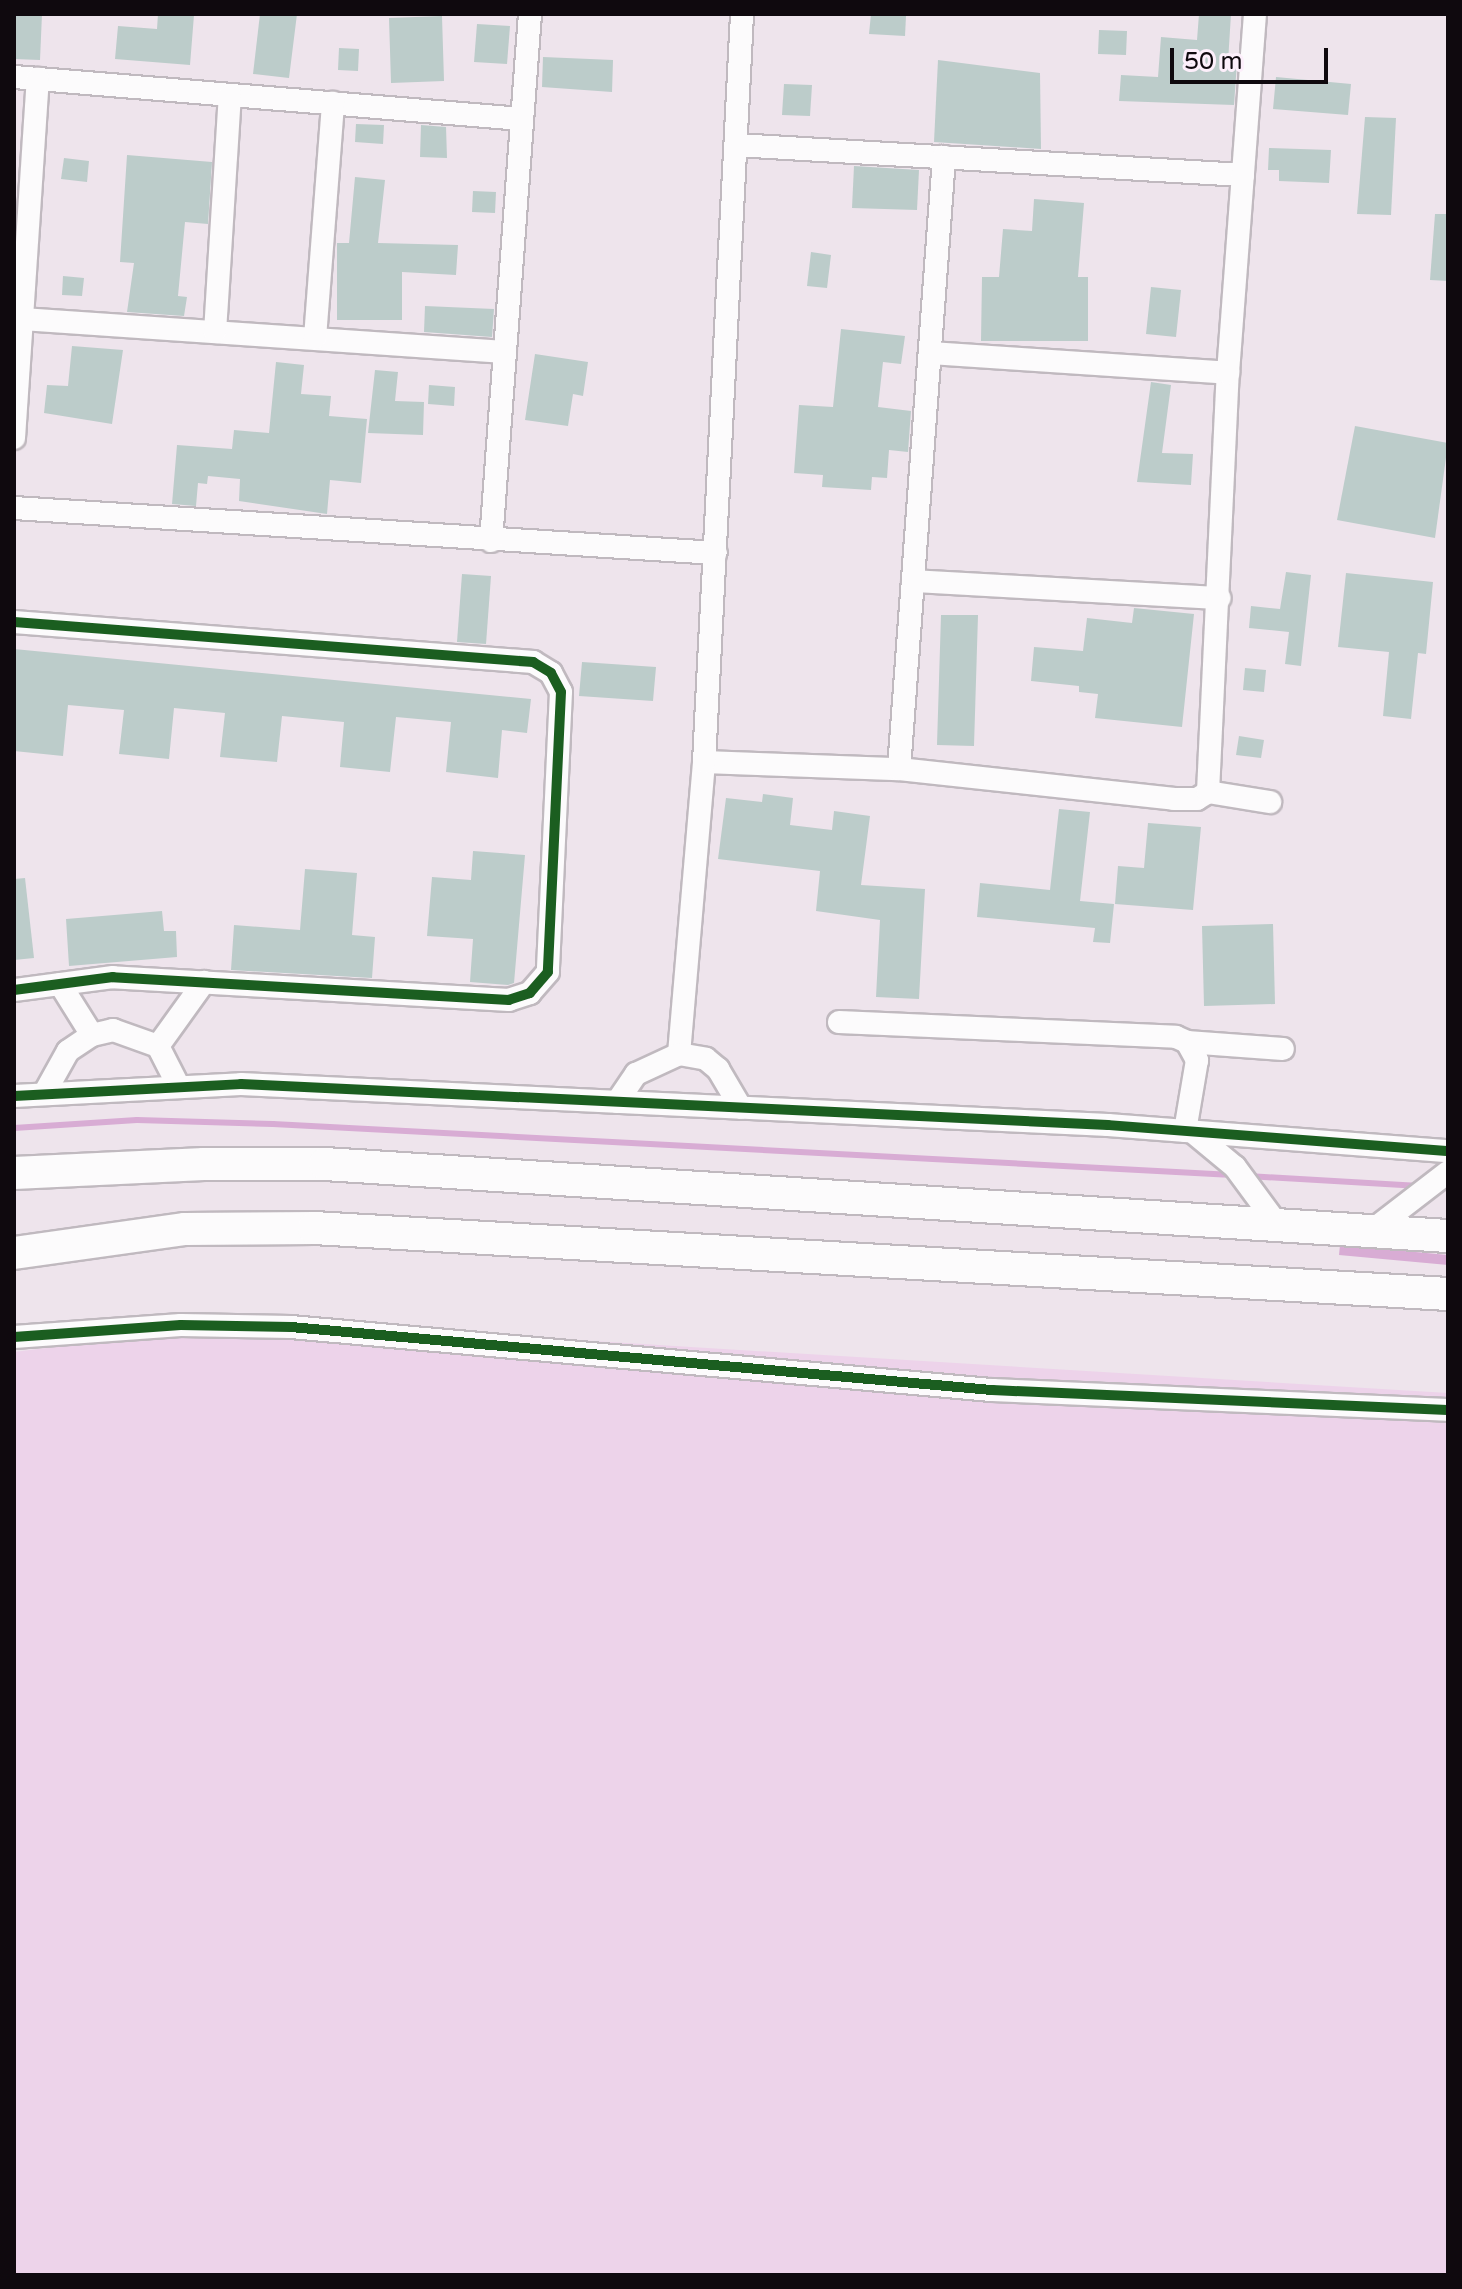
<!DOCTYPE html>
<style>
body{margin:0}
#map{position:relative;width:1462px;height:2289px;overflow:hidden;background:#eee4ec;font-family:"Varela Round",sans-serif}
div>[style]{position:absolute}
.green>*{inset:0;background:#edd3ea}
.water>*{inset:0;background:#d8acd4}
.stream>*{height:6px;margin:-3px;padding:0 3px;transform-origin:3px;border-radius:3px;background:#d8acd4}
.building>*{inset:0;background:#bcccca}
.roads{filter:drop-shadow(2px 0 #c0b9bf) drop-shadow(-2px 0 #c0b9bf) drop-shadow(0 2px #c0b9bf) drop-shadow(0 -2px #c0b9bf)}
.street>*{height:22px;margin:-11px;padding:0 11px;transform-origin:11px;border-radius:11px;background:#fcfbfc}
.secondary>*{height:32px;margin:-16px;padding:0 16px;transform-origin:16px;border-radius:16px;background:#fcfbfc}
.cycleway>*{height:10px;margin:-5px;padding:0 5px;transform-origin:5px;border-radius:5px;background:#1b5e20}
span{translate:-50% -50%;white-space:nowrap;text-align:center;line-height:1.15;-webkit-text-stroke:6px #fdeffb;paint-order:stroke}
.frame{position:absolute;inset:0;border:16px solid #0f090e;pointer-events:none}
.scale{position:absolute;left:1170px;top:48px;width:158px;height:36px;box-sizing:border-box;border:4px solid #0f090e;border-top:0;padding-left:10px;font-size:24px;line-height:28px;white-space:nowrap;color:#0f090e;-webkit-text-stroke:6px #fdeffb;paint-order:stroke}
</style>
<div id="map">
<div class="green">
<i style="clip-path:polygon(264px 1321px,1448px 1393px,1448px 2275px,14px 2275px,14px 1352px)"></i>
</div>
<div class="water">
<i style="clip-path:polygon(1340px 1245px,1448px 1255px,1448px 1265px,1339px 1255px)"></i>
</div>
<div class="stream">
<i style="left:14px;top:1128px;width:123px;rotate:-3.7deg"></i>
<i style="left:137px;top:1120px;width:136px;rotate:1.7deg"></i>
<i style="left:273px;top:1124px;width:961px;rotate:3.04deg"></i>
<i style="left:1248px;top:1176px;width:172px;rotate:3.3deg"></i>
</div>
<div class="building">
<i style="clip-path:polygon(14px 14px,42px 14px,40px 60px,14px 59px)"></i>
<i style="clip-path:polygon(158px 14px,194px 15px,190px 65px,115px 59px,118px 26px,157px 29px)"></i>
<i style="clip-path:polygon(260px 14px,297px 14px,289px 78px,253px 74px)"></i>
<i style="clip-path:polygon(871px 14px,906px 16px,905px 36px,869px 34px)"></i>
<i style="clip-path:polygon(1199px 14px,1231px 14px,1228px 62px,1237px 62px,1234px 105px,1119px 101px,1121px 75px,1158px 77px,1161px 37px,1197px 40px)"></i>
<i style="clip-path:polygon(442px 16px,444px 81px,391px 83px,389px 18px)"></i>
<i style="clip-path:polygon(477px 24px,510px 26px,507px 64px,474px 62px)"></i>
<i style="clip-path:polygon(1099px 30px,1127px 31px,1126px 55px,1098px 54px)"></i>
<i style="clip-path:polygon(339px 48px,359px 49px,358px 71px,338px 70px)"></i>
<i style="clip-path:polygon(543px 57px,613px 60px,612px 92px,542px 87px)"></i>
<i style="clip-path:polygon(938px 60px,1040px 73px,1041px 149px,934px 142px)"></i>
<i style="clip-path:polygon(1276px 77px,1351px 84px,1348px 115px,1273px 109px)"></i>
<i style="clip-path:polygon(784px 84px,812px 85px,810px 116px,782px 115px)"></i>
<i style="clip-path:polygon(1365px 117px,1396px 118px,1391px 215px,1357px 214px)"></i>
<i style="clip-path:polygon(356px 124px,384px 125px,383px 144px,355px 142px)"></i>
<i style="clip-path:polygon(421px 125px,446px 127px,447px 158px,420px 157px)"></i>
<i style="clip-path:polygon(1269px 148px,1331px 150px,1329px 183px,1279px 181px,1279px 170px,1268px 170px)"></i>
<i style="clip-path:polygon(127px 155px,212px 162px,208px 224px,185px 222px,178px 296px,187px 297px,184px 316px,127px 312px,134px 263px,120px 262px)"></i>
<i style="clip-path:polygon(64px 158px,89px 161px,87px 182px,61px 179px)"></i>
<i style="clip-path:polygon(854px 166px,919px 170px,917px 210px,852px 208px)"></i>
<i style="clip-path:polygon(355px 177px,385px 180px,378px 243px,458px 245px,456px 275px,402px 272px,402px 320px,337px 320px,337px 243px,349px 243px)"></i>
<i style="clip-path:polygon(473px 191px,496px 192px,495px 213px,472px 212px)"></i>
<i style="clip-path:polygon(1034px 199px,1084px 203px,1078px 277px,1088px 277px,1088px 341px,981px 341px,982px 277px,999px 277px,1003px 229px,1032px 231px)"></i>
<i style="clip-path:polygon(1435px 214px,1448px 214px,1448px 281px,1430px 280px)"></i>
<i style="clip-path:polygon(811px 252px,831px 255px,827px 288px,807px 286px)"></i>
<i style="clip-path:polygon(63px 276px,84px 278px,82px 296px,62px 295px)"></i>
<i style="clip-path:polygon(1151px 287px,1181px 290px,1176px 337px,1146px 334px)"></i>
<i style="clip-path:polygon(425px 306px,494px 309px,492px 337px,424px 332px)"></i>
<i style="clip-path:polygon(841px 329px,905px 336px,901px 364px,883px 362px,878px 407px,911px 411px,908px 452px,889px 450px,887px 478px,872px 477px,871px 490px,822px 487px,823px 475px,794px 473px,799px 405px,833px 407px)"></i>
<i style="clip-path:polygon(72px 346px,123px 350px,112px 424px,44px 413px,47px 385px,68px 386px)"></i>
<i style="clip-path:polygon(535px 354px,588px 362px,583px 396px,573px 394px,568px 426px,525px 420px)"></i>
<i style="clip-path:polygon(276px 362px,304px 365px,301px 394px,331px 396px,329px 416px,367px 419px,361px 483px,330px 480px,327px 514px,239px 501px,240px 479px,208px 476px,207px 484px,198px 483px,196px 506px,172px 504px,177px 445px,232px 449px,234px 430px,269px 433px)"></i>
<i style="clip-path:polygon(375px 370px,398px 372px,395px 401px,424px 402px,423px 435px,368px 433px)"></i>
<i style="clip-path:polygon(1151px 382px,1171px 385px,1162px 453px,1193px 454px,1191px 485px,1137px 482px)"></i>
<i style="clip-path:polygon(429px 385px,455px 387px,454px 406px,428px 404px)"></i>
<i style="clip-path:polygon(1355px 426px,1448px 443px,1435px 538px,1337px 520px)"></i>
<i style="clip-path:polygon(1286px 572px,1311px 575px,1301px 666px,1285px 664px,1289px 632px,1249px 628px,1251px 606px,1280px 609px)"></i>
<i style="clip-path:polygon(1346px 573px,1433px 582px,1426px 654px,1418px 653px,1411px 719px,1383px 716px,1389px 652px,1338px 647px)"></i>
<i style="clip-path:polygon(462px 574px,491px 576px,486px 644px,457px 642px)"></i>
<i style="clip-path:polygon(1134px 608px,1194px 614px,1182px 727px,1095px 718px,1098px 694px,1079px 692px,1079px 686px,1031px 681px,1034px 647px,1083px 651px,1087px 618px,1132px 623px)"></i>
<i style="clip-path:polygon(941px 615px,978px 615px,974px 746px,937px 745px)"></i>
<i style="clip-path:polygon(14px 649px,531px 699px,527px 733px,502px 730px,498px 778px,446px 772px,451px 722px,396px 717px,390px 772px,340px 767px,344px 722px,282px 716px,277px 762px,220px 757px,225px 713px,174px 708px,169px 759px,119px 754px,124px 710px,68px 705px,63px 756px,14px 751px)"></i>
<i style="clip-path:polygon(582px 662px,656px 667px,653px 701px,579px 696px)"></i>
<i style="clip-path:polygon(1245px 668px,1266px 670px,1264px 692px,1243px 690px)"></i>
<i style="clip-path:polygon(1239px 736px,1264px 740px,1261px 758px,1236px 755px)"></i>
<i style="clip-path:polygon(763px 794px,793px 798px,790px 825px,832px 830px,834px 811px,870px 816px,861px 885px,925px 889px,919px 999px,876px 997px,880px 920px,816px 911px,820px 871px,718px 859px,726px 798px,762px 802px)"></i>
<i style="clip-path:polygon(1059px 809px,1090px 812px,1080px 901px,1114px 904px,1110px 943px,1093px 942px,1095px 928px,977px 917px,980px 883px,1050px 890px)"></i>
<i style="clip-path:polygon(1148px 823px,1201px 827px,1193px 910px,1115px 904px,1118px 866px,1144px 868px)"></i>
<i style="clip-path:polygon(473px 851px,525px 855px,514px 983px,508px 985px,470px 982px,473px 939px,427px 936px,432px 877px,471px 880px)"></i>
<i style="clip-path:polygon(305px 869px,357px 873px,352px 935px,375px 937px,372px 978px,231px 970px,234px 925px,300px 930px)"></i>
<i style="clip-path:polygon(25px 878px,34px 958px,14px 960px,14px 879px)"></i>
<i style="clip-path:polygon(162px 911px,164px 931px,176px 931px,177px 957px,69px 966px,66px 919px)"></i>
<i style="clip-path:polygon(1273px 924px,1275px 1004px,1204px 1006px,1202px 926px)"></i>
</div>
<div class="roads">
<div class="street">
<i style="left:14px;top:77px;width:510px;rotate:4.73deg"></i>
<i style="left:736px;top:145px;width:508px;rotate:3.39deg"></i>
<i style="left:22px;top:319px;width:484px;rotate:3.9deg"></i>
<i style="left:215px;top:332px;width:237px;rotate:-86.4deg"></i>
<i style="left:315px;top:338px;width:236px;rotate:-85.6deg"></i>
<i style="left:930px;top:353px;width:299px;rotate:3.8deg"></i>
<i style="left:14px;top:438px;width:360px;rotate:-86.2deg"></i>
<i style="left:14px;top:508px;width:703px;rotate:3.67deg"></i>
<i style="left:491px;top:541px;width:528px;rotate:-85.77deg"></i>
<i style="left:913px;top:581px;width:307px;rotate:3.2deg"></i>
<i style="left:14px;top:622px;width:521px;rotate:4.41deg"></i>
<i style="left:533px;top:662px;width:21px;rotate:31deg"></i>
<i style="left:551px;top:673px;width:21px;rotate:62deg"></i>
<i style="left:561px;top:692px;width:280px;rotate:92.7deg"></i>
<i style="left:548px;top:972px;width:28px;rotate:131deg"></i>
<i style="left:530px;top:993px;width:22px;rotate:162deg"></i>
<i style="left:509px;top:1000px;width:397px;rotate:-176.7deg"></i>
<i style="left:113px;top:977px;width:100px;rotate:172.5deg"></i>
<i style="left:704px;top:762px;width:195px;rotate:2.1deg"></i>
<i style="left:899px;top:769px;width:277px;rotate:6.2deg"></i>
<i style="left:1174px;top:799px;width:23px"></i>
<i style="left:1197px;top:799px;width:13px;rotate:-32deg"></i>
<i style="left:1208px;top:792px;width:419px;rotate:-87.3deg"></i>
<i style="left:1228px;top:373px;width:360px;rotate:-85.7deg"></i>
<i style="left:899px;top:769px;width:614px;rotate:-85.79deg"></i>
<i style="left:1208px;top:792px;width:63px;rotate:9.2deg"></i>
<i style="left:60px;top:984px;width:60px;rotate:57.9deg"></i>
<i style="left:839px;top:1022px;width:337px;rotate:2.5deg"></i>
<i style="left:1176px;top:1037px;width:12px;rotate:24deg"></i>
<i style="left:1187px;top:1042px;width:21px;rotate:61deg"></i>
<i style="left:1197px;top:1060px;width:72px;rotate:99.6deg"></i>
<i style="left:1187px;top:1042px;width:96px;rotate:4.2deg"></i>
<i style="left:158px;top:1046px;width:79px;rotate:-54.3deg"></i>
<i style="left:679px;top:1054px;width:293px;rotate:-85.1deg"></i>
<i style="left:704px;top:762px;width:749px;rotate:-87.09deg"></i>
<i style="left:44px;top:1094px;width:49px;rotate:-60.8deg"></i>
<i style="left:68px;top:1051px;width:29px;rotate:-34deg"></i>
<i style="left:92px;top:1035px;width:22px;rotate:-13deg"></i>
<i style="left:113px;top:1030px;width:48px;rotate:19.6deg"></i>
<i style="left:158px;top:1046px;width:46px;rotate:62.9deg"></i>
<i style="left:14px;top:1096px;width:227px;rotate:-3deg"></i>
<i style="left:241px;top:1084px;width:868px;rotate:2.71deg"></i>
<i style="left:1108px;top:1125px;width:341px;rotate:4.4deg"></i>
<i style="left:617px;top:1102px;width:34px;rotate:-56deg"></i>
<i style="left:636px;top:1074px;width:47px;rotate:-24.9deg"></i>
<i style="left:679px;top:1054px;width:27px;rotate:10deg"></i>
<i style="left:706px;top:1059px;width:16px;rotate:40deg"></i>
<i style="left:718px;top:1069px;width:45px;rotate:59.5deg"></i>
<i style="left:1194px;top:1133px;width:53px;rotate:39.7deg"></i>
<i style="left:1235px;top:1167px;width:76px;rotate:53.6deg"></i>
<i style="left:1374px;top:1229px;width:93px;rotate:-37.6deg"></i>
<i style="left:14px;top:1337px;width:167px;rotate:-4.1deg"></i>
<i style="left:181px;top:1325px;width:110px;rotate:1deg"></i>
<i style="left:291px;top:1327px;width:704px;rotate:5.14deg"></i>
<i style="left:992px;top:1390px;width:456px;rotate:2.5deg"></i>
</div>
<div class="secondary">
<i style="left:14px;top:1173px;width:190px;rotate:-2.7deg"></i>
<i style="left:204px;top:1164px;width:121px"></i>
<i style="left:325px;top:1164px;width:1125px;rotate:3.67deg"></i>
<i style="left:14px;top:1253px;width:173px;rotate:-8deg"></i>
<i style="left:185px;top:1229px;width:129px;rotate:-0.4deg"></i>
<i style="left:314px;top:1228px;width:1136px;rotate:3.33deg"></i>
</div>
</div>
<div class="cycleway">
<i style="left:14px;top:622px;width:521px;rotate:4.41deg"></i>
<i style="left:533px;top:662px;width:21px;rotate:31deg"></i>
<i style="left:551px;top:673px;width:21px;rotate:62deg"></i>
<i style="left:561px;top:692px;width:280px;rotate:92.7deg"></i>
<i style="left:548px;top:972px;width:28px;rotate:131deg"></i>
<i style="left:530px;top:993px;width:22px;rotate:162deg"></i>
<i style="left:509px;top:1000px;width:397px;rotate:-176.7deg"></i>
<i style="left:113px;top:977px;width:100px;rotate:172.5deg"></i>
<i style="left:14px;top:1096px;width:227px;rotate:-3deg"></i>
<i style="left:241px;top:1084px;width:868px;rotate:2.71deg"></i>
<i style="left:1108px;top:1125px;width:341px;rotate:4.4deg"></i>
<i style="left:14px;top:1337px;width:167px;rotate:-4.1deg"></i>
<i style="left:181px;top:1325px;width:110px;rotate:1deg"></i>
<i style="left:291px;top:1327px;width:704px;rotate:5.14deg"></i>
<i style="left:992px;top:1390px;width:456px;rotate:2.5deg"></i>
</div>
<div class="frame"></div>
<div class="scale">50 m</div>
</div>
